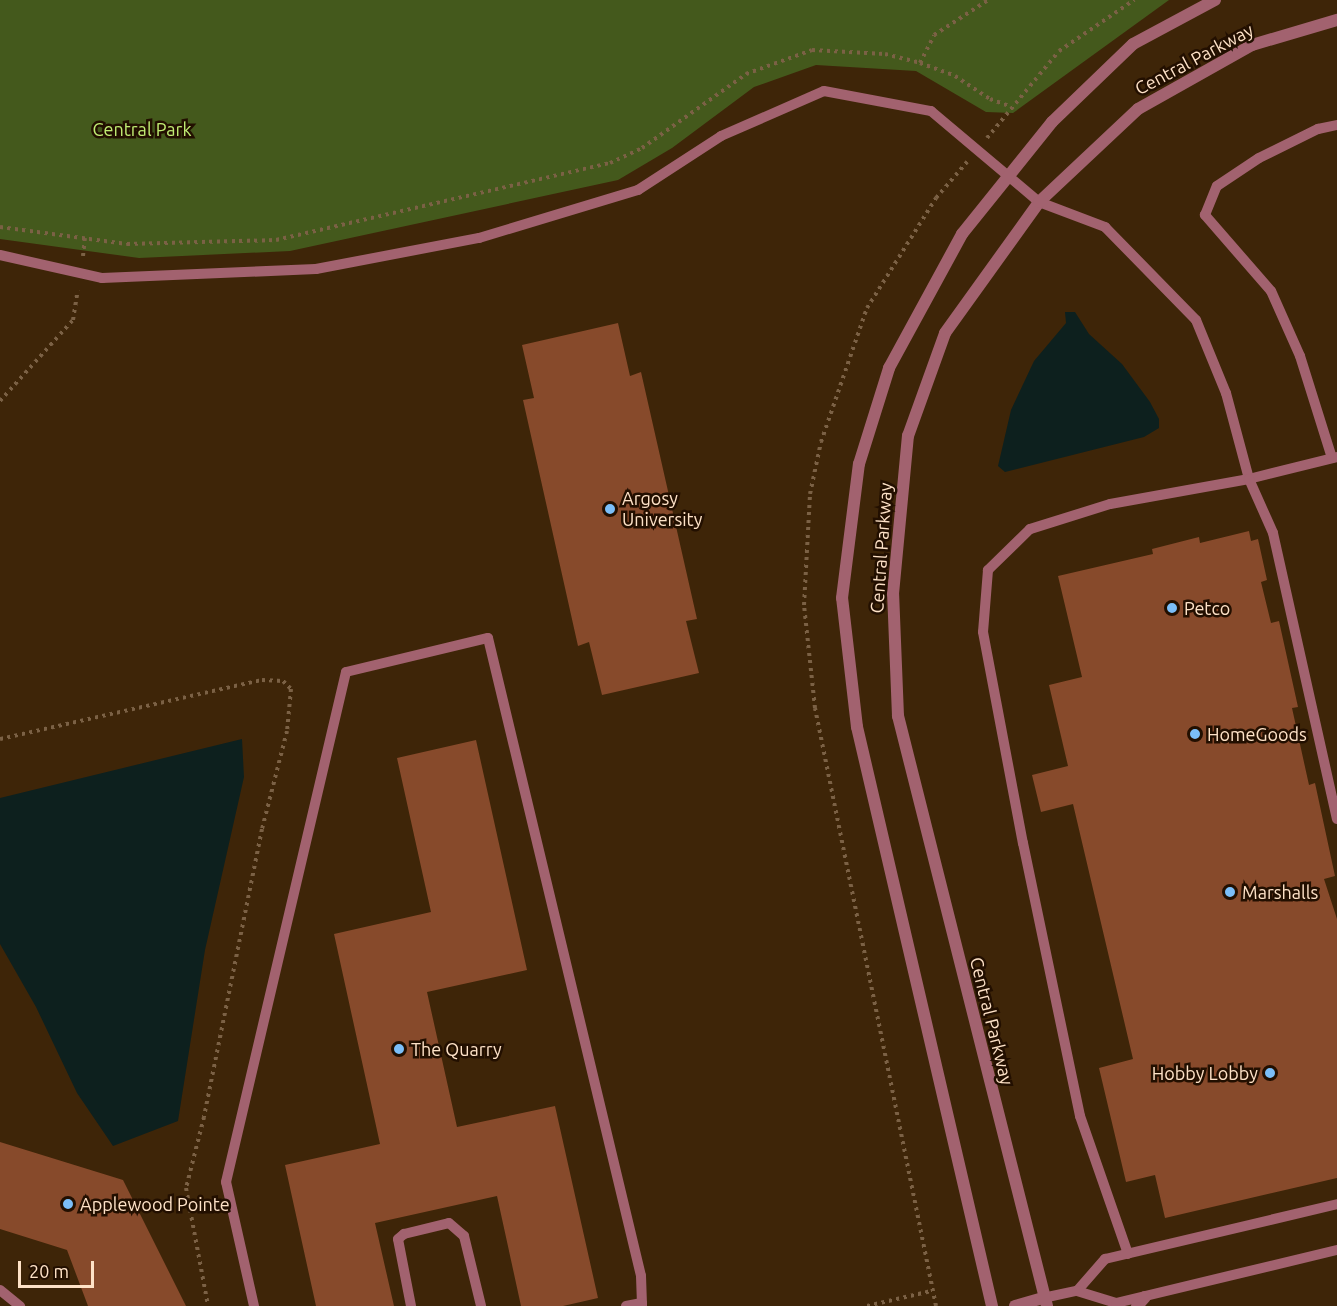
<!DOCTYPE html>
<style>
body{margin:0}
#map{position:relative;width:1337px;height:1306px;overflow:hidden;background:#3e2508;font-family:Ubuntu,sans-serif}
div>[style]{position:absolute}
.green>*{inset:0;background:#44591c}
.water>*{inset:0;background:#0d201e}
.building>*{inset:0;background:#874a2b}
.path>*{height:4px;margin-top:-2px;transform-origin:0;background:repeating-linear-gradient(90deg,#7b6145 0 3px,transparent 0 7.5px)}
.service>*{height:10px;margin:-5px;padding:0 5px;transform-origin:5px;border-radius:5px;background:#a2626f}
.tertiary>*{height:12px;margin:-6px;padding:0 6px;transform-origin:6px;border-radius:6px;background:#a2626f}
.dots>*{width:16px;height:16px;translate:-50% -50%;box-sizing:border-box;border:3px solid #220f00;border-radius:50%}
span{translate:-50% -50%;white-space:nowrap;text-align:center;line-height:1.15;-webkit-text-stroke:5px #220f00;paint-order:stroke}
.street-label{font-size:18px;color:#fee2c7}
.park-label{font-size:18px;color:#c1ed73}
.poi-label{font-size:18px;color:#fee2c7}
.left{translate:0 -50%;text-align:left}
.right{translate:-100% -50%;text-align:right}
.scale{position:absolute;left:18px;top:1261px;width:76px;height:27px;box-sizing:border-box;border:3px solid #fee2c7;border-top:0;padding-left:8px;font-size:18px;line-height:21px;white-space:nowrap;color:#fee2c7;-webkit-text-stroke:4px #220f00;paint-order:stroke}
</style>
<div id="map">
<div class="green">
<i style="clip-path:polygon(0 0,1169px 0,1013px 113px,986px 112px,916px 71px,816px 65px,754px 87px,672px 148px,618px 180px,290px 251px,139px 258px,0 239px)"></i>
</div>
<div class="water">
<i style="clip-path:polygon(1065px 312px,1075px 312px,1089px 334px,1122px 364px,1150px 402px,1159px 419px,1159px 428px,1144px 437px,1005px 472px,998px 466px,1011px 410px,1034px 361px,1066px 323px)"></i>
<i style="clip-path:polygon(242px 739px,244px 777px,205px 950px,178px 1121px,113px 1146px,77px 1093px,36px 1007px,0 944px,0 798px)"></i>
</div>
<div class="building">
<i style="clip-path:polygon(618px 323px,630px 376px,641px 372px,697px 619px,686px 621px,699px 673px,602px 695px,589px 642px,578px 646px,523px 400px,534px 398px,522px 345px)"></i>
<i style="clip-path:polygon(1249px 531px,1251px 541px,1258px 539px,1267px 580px,1261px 582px,1271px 623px,1279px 621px,1298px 707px,1292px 708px,1309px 785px,1315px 783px,1335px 876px,1324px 879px,1337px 919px,1337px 1178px,1165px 1218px,1155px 1175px,1126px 1182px,1099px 1068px,1133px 1059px,1073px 804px,1041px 812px,1032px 775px,1068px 766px,1049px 685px,1082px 677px,1058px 576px,1153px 554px,1152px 549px,1199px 537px,1200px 543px)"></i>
<i style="clip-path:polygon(476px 740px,527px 970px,427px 992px,457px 1127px,555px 1106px,598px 1298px,563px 1306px,521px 1306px,497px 1196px,375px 1223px,394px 1306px,316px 1306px,285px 1165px,380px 1144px,334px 934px,431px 912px,397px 758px)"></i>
<i style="clip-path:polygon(0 1142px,123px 1180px,186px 1306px,88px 1306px,67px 1250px,0 1229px)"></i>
</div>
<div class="path">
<i style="left:920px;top:63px;width:31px;rotate:-63deg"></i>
<i style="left:934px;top:35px;width:64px;rotate:-32.9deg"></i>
<i style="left:987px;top:138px;width:113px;rotate:-50.4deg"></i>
<i style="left:1059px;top:51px;width:91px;rotate:-34.2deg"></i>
<i style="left:0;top:227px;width:128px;rotate:7.6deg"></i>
<i style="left:127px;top:244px;width:149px;rotate:-1.5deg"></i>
<i style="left:276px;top:240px;width:343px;rotate:-13deg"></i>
<i style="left:610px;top:163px;width:35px;rotate:-25deg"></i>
<i style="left:642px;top:148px;width:128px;rotate:-35.4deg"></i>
<i style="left:746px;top:74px;width:70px;rotate:-20deg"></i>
<i style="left:812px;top:50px;width:73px;rotate:3.1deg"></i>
<i style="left:885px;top:54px;width:36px;rotate:14deg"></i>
<i style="left:920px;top:63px;width:37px;rotate:20deg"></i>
<i style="left:955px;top:76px;width:42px;rotate:33.3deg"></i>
<i style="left:990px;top:99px;width:23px;rotate:20deg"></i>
<i style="left:83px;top:256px;width:18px;rotate:-84deg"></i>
<i style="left:0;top:401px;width:109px;rotate:-48deg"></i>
<i style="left:73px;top:320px;width:30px;rotate:-81deg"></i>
<i style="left:0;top:739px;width:269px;rotate:-12.7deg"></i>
<i style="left:262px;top:680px;width:21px;rotate:3deg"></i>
<i style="left:283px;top:681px;width:11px;rotate:45deg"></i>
<i style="left:291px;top:689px;width:42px;rotate:95.4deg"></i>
<i style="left:287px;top:731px;width:101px;rotate:104.3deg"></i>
<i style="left:262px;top:829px;width:294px;rotate:101.4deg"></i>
<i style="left:204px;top:1117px;width:73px;rotate:104.2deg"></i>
<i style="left:186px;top:1188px;width:120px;rotate:79.4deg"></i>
<i style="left:867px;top:1306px;width:66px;rotate:-13.2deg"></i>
<i style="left:936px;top:1306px;width:610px;rotate:-101.44deg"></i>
<i style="left:815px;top:708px;width:104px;rotate:-96.1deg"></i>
<i style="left:804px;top:605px;width:111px;rotate:-86.9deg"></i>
<i style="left:810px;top:494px;width:53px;rotate:-78.1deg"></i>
<i style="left:821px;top:442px;width:142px;rotate:-71.1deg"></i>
<i style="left:867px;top:308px;width:130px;rotate:-57.9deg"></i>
<i style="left:936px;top:198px;width:48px;rotate:-49.3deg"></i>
</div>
<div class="service">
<i style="left:0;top:255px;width:105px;rotate:12.7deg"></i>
<i style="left:102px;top:278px;width:214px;rotate:-2.4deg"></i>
<i style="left:316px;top:269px;width:166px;rotate:-10.8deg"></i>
<i style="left:479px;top:238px;width:166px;rotate:-16.8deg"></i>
<i style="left:638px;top:190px;width:99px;rotate:-33deg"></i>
<i style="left:721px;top:136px;width:112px;rotate:-23.6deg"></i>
<i style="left:824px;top:91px;width:109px;rotate:10.6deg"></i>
<i style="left:931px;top:111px;width:141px;rotate:40.1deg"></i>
<i style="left:1039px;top:202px;width:71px;rotate:20.7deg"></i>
<i style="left:1105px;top:227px;width:130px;rotate:45.6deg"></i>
<i style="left:1196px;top:320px;width:79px;rotate:67.7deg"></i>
<i style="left:1226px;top:393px;width:89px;rotate:75deg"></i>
<i style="left:1249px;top:479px;width:141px;rotate:169.8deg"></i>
<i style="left:1110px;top:504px;width:84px;rotate:162.6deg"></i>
<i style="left:1030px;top:529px;width:59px;rotate:135.7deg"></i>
<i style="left:988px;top:570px;width:62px;rotate:94.6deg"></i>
<i style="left:983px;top:632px;width:215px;rotate:79.3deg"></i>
<i style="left:1023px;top:843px;width:279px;rotate:78.2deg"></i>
<i style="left:1080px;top:1116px;width:146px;rotate:70.8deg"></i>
<i style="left:1337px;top:457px;width:91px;rotate:166deg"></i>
<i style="left:1249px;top:479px;width:59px;rotate:66deg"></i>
<i style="left:1273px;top:533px;width:293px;rotate:77.4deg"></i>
<i style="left:1332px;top:458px;width:107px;rotate:-107.4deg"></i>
<i style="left:1300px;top:356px;width:71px;rotate:-114deg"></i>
<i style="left:1271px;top:291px;width:101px;rotate:-131deg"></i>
<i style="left:1205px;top:215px;width:31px;rotate:-68deg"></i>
<i style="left:1217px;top:186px;width:50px;rotate:-33.7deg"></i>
<i style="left:1259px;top:158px;width:66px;rotate:-26.2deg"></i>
<i style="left:1318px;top:129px;width:19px;rotate:-12deg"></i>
<i style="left:0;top:1290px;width:26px;rotate:39deg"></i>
<i style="left:1077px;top:1291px;width:43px;rotate:-48.8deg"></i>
<i style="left:1105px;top:1259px;width:238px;rotate:-13.3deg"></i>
<i style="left:1043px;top:1298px;width:35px;rotate:-12deg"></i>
<i style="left:1077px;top:1291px;width:41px;rotate:17.1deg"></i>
<i style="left:1116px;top:1303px;width:227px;rotate:-13.5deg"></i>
<i style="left:254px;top:1306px;width:127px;rotate:-102.7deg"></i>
<i style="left:226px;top:1182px;width:524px;rotate:-76.76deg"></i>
<i style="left:346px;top:672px;width:146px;rotate:-13.5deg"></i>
<i style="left:488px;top:638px;width:656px;rotate:76.51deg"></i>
<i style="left:641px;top:1276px;width:27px;rotate:88deg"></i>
<i style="left:411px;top:1306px;width:68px;rotate:-101deg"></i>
<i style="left:398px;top:1239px;width:8px;rotate:-40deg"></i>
<i style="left:404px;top:1234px;width:46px;rotate:-13.7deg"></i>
<i style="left:449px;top:1223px;width:20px;rotate:41deg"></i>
<i style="left:464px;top:1236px;width:72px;rotate:76.3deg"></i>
<i style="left:626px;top:1306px;width:16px;rotate:-11deg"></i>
<i style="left:642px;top:1303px;width:3px;rotate:90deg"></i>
</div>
<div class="tertiary">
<i style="left:992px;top:1306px;width:595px;rotate:-103.12deg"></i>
<i style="left:857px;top:727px;width:130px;rotate:-96.6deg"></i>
<i style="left:842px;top:598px;width:135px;rotate:-82.8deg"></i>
<i style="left:859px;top:464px;width:101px;rotate:-72.6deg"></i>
<i style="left:889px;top:368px;width:153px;rotate:-61.4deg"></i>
<i style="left:962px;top:234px;width:144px;rotate:-51.2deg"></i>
<i style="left:1052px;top:122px;width:112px;rotate:-43.9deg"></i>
<i style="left:1133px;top:44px;width:93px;rotate:-28.2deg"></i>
<i style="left:1015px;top:1306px;width:29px;rotate:-16deg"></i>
<i style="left:1047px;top:1306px;width:609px;rotate:-104.17deg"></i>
<i style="left:898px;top:716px;width:122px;rotate:-92.3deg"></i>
<i style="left:893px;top:594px;width:159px;rotate:-84.6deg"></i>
<i style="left:908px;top:436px;width:109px;rotate:-70.2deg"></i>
<i style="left:945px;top:333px;width:161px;rotate:-54.3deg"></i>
<i style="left:1039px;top:202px;width:136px;rotate:-43.2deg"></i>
<i style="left:1138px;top:109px;width:131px;rotate:-29.3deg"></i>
<i style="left:1252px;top:45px;width:89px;rotate:-16.4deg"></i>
<i style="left:1137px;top:1306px;width:12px;rotate:-48deg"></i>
</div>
<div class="dots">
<i style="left:610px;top:509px;background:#7bbef8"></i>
<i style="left:1172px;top:608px;background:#7bbef8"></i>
<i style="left:1195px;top:734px;background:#7bbef8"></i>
<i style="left:1230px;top:892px;background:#7bbef8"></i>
<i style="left:399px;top:1049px;background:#7bbef8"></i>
<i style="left:1270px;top:1073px;background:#7bbef8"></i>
<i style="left:68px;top:1204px;background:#7bbef8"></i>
</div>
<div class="street-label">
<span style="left:1194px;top:59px;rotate:-28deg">Central Parkway</span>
<span style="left:881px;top:548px;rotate:-86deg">Central Parkway</span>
<span style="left:992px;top:1021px;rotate:76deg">Central Parkway</span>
</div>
<div class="park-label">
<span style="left:142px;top:129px">Central Park</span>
</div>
<div class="poi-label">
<span class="left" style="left:622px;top:509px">Argosy<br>University</span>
<span class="left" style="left:1184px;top:608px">Petco</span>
<span class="left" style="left:1207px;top:734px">HomeGoods</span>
<span class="left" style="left:1242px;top:892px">Marshalls</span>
<span class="left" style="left:411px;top:1049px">The Quarry</span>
<span class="right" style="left:1258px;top:1073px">Hobby Lobby</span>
<span class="left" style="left:80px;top:1204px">Applewood Pointe</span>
</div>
<div class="scale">20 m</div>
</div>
